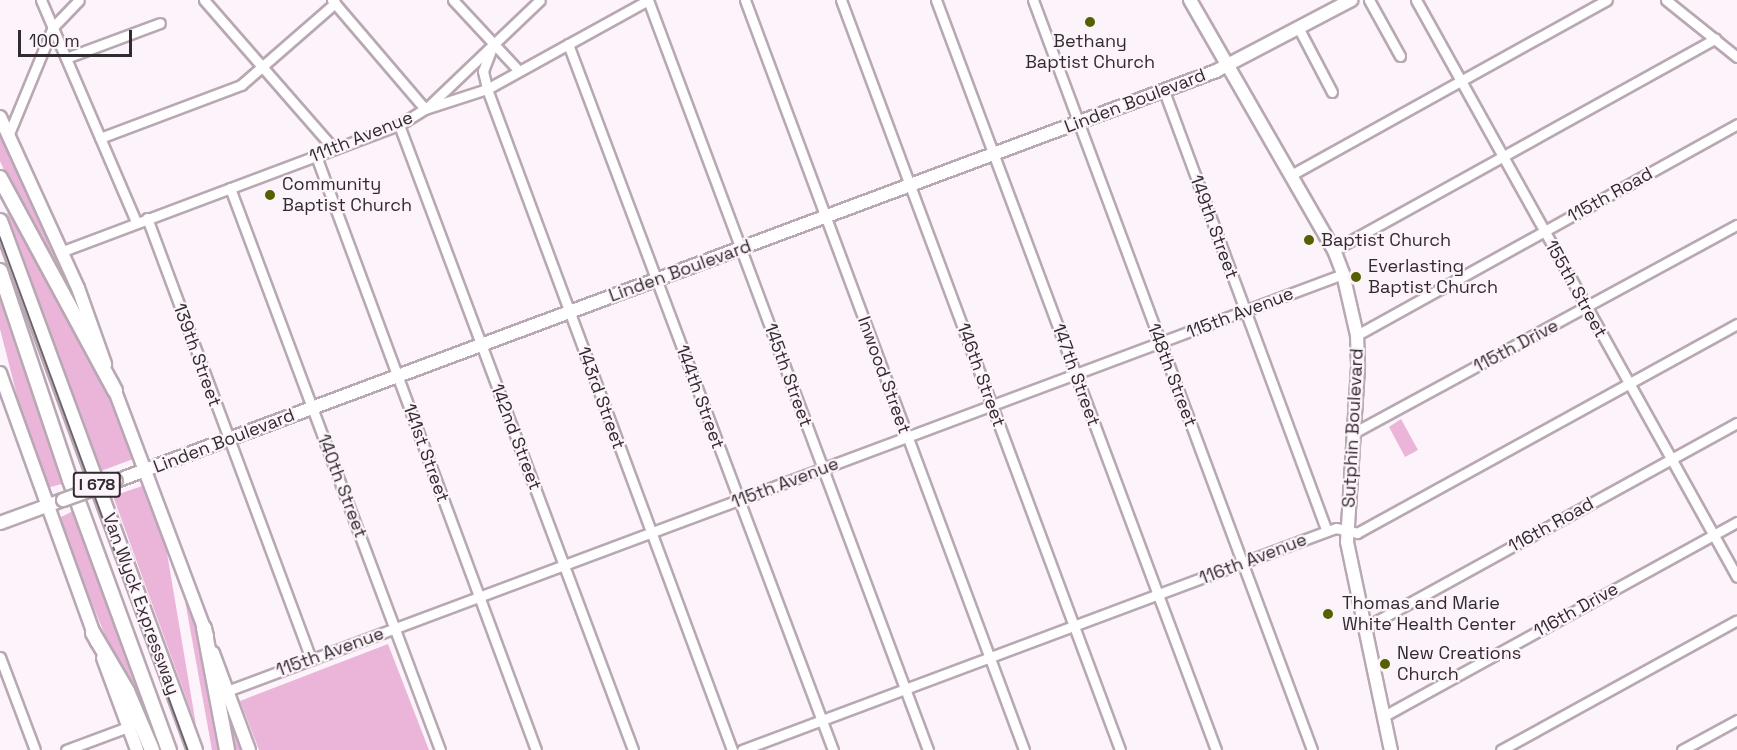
<!DOCTYPE html>
<style>
body{margin:0}
#map{position:relative;width:1737px;height:750px;overflow:hidden;background:#fdf3fa;font-family:"Space Grotesk",sans-serif}
div>[style]{position:absolute}
.green>*{inset:0;background:#ebb5da}
.roads{filter:drop-shadow(2px 0 #b8a8b3) drop-shadow(-2px 0 #b8a8b3) drop-shadow(0 2px #b8a8b3) drop-shadow(0 -2px #b8a8b3)}
.minor>*{height:9px;margin:-4.5px;padding:0 4.5px;transform-origin:4.5px;border-radius:4.5px;background:#fff}
.major>*{height:12px;margin:-6px;padding:0 6px;transform-origin:6px;border-radius:6px;background:#fff}
.highway>*{height:14px;margin:-7px;padding:0 7px;transform-origin:7px;border-radius:7px;background:#fff}
.tram>*{height:1.5px;margin:-0.75px;padding:0 0.75px;transform-origin:0.75px;border-radius:0.75px;background:#6c646a}
.bridges{filter:drop-shadow(2px 0 #b8a8b3) drop-shadow(-2px 0 #b8a8b3) drop-shadow(0 2px #b8a8b3) drop-shadow(0 -2px #b8a8b3)}
.major-bridge>*{height:12px;margin:-6px;padding:0 6px;transform-origin:6px;border-radius:6px;background:#fff}
.dots>*{width:16px;height:16px;translate:-50% -50%;box-sizing:border-box;border:3px solid #fdf3fa;border-radius:50%}
span{translate:-50% -50%;white-space:nowrap;text-align:center;line-height:1.15;-webkit-text-stroke:4.5px #fdf3fa;paint-order:stroke}
.shield-label span{padding:2px 4px;background:#fdf3fa;border:2px solid;border-radius:4px;-webkit-text-stroke-width:0}
.shield-label{font-size:16px;color:#312a2f;font-weight:700}
.poi-label{font-size:18px;color:#312a2f}
.left{translate:0 -50%;text-align:left}
.street-label{font-size:18px;color:#312a2f}
.scale{position:absolute;left:18px;top:30px;width:114px;height:27px;box-sizing:border-box;border:3px solid #312a2f;border-top:0;padding-left:8px;font-size:18px;line-height:21px;white-space:nowrap;color:#312a2f;-webkit-text-stroke:4px #fdf3fa;paint-order:stroke}
</style>
<div id="map">
<div class="green">
<i style="clip-path:polygon(0 129px,60px 258px,85px 320px,37px 244px,0 161px)"></i>
<i style="clip-path:polygon(12px 211px,89px 353px,136px 458px,101px 471px,7px 213px)"></i>
<i style="clip-path:polygon(0 297px,69px 482px,47px 488px,27px 435px,0 329px)"></i>
<i style="clip-path:polygon(1401px 419px,1418px 450px,1405px 457px,1389px 427px)"></i>
<i style="clip-path:polygon(145px 485px,166px 547px,196px 725px,113px 496px)"></i>
<i style="clip-path:polygon(75px 510px,165px 750px,161px 750px,107px 640px,57px 519px)"></i>
<i style="clip-path:polygon(182px 584px,244px 750px,212px 750px)"></i>
<i style="clip-path:polygon(388px 644px,429px 750px,259px 750px,240px 701px)"></i>
</div>
<div class="roads">
<div class="minor">
<i style="left:41px;top:0;width:241px;rotate:66.8deg"></i>
<i style="left:204px;top:0;width:198px;rotate:48.9deg"></i>
<i style="left:332px;top:0;width:143px;rotate:49.5deg"></i>
<i style="left:453px;top:0;width:97px;rotate:47.1deg"></i>
<i style="left:648px;top:0;width:801px;rotate:69.53deg"></i>
<i style="left:745px;top:0;width:800px;rotate:69.59deg"></i>
<i style="left:841px;top:0;width:800px;rotate:69.59deg"></i>
<i style="left:936px;top:0;width:801px;rotate:69.53deg"></i>
<i style="left:1033px;top:0;width:800px;rotate:69.59deg"></i>
<i style="left:1369px;top:0;width:64px;rotate:61deg"></i>
<i style="left:1416px;top:0;width:660px;rotate:60.91deg"></i>
<i style="left:1666px;top:0;width:91px;rotate:38.8deg"></i>
<i style="left:1299px;top:29px;width:71px;rotate:62.4deg"></i>
<i style="left:568px;top:44px;width:754px;rotate:69.43deg"></i>
<i style="left:493px;top:45px;width:28px;rotate:111deg"></i>
<i style="left:483px;top:71px;width:18px;rotate:77deg"></i>
<i style="left:487px;top:89px;width:705px;rotate:69.66deg"></i>
<i style="left:66px;top:58px;width:100px;rotate:-20.4deg"></i>
<i style="left:1164px;top:91px;width:469px;rotate:69.7deg"></i>
<i style="left:429px;top:106px;width:153px;rotate:-43.7deg"></i>
<i style="left:399px;top:125px;width:667px;rotate:69.47deg"></i>
<i style="left:8px;top:136px;width:118px;rotate:-67.6deg"></i>
<i style="left:53px;top:27px;width:37px;rotate:-46deg"></i>
<i style="left:100px;top:138px;width:151px;rotate:-20.6deg"></i>
<i style="left:241px;top:85px;width:125px;rotate:-41.1deg"></i>
<i style="left:316px;top:156px;width:633px;rotate:69.68deg"></i>
<i style="left:1291px;top:175px;width:361px;rotate:-29deg"></i>
<i style="left:230px;top:188px;width:600px;rotate:69.51deg"></i>
<i style="left:147px;top:218px;width:471px;rotate:69.6deg"></i>
<i style="left:1334px;top:250px;width:436px;rotate:-29deg"></i>
<i style="left:63px;top:251px;width:359px;rotate:-20.6deg"></i>
<i style="left:399px;top:125px;width:31px;rotate:-32deg"></i>
<i style="left:425px;top:109px;width:65px;rotate:-17.9deg"></i>
<i style="left:487px;top:89px;width:184px;rotate:-28.9deg"></i>
<i style="left:1357px;top:335px;width:435px;rotate:-29deg"></i>
<i style="left:1357px;top:431px;width:432px;rotate:-28.5deg"></i>
<i style="left:1364px;top:628px;width:426px;rotate:-28.8deg"></i>
<i style="left:0;top:657px;width:99px;rotate:69.4deg"></i>
<i style="left:227px;top:691px;width:1191px;rotate:-20.49deg"></i>
<i style="left:1384px;top:716px;width:403px;rotate:-28.8deg"></i>
<i style="left:66px;top:750px;width:66px;rotate:-20.4deg"></i>
<i style="left:742px;top:750px;width:625px;rotate:-20.52deg"></i>
<i style="left:1327px;top:531px;width:9px;rotate:-18deg"></i>
<i style="left:1336px;top:528px;width:22px;rotate:13deg"></i>
<i style="left:1357px;top:533px;width:434px;rotate:-28.8deg"></i>
<i style="left:1501px;top:750px;width:269px;rotate:-28.8deg"></i>
<i style="left:1682px;top:750px;width:63px;rotate:-28.6deg"></i>
</div>
<div class="major">
<i style="left:1190px;top:0;width:289px;rotate:60.1deg"></i>
<i style="left:1334px;top:250px;width:26px;rotate:69deg"></i>
<i style="left:1343px;top:274px;width:63px;rotate:77.1deg"></i>
<i style="left:1357px;top:335px;width:32px;rotate:88deg"></i>
<i style="left:1358px;top:367px;width:175px;rotate:93.6deg"></i>
<i style="left:1347px;top:542px;width:213px;rotate:78.1deg"></i>
<i style="left:0;top:117px;width:188px;rotate:65.5deg"></i>
<i style="left:78px;top:288px;width:81px;rotate:70.4deg"></i>
<i style="left:0;top:373px;width:286px;rotate:70.2deg"></i>
<i style="left:112px;top:383px;width:270px;rotate:69.4deg"></i>
<i style="left:116px;top:481px;width:1174px;rotate:-20.44deg"></i>
<i style="left:1216px;top:71px;width:153px;rotate:-27.7deg"></i>
<i style="left:0;top:523px;width:67px;rotate:-20.1deg"></i>
<i style="left:213px;top:653px;width:103px;rotate:69.6deg"></i>
<i style="left:103px;top:658px;width:98px;rotate:69.7deg"></i>
</div>
<div class="highway">
<i style="left:0;top:178px;width:242px;rotate:61.6deg"></i>
<i style="left:0;top:221px;width:564px;rotate:69.77deg"></i>
<i style="left:0;top:271px;width:220px;rotate:71.5deg"></i>
<i style="left:70px;top:480px;width:288px;rotate:69.9deg"></i>
<i style="left:204px;top:628px;width:124px;rotate:79.3deg"></i>
<i style="left:93px;top:633px;width:67px;rotate:59.6deg"></i>
<i style="left:127px;top:691px;width:64px;rotate:67deg"></i>
</div>
</div>
<div class="tram">
<i style="left:0;top:237px;width:546px;rotate:69.87deg"></i>
</div>
<div class="bridges">
<div class="major-bridge">
<i style="left:63px;top:500px;width:56px;rotate:-19.7deg"></i>
</div>
</div>
<div class="dots">
<i style="left:1090px;top:22px;background:#556101"></i>
<i style="left:270px;top:195px;background:#556101"></i>
<i style="left:1309px;top:240px;background:#556101"></i>
<i style="left:1356px;top:277px;background:#556101"></i>
<i style="left:1328px;top:614px;background:#556101"></i>
<i style="left:1385px;top:664px;background:#556101"></i>
</div>
<div class="shield-label">
<span style="left:97px;top:485px">I 678</span>
</div>
<div class="poi-label">
<span style="left:1090px;top:52px">Bethany<br>Baptist Church</span>
<span class="left" style="left:282px;top:195px">Community<br>Baptist Church</span>
<span class="left" style="left:1321px;top:240px">Baptist Church</span>
<span class="left" style="left:1368px;top:277px">Everlasting<br>Baptist Church</span>
<span class="left" style="left:1342px;top:614px">Thomas and Marie<br>White Health Center</span>
<span class="left" style="left:1397px;top:664px">New Creations<br>Church</span>
</div>
<div class="street-label">
<span style="left:1135px;top:101px;rotate:-21deg">Linden Boulevard</span>
<span style="left:361px;top:137px;rotate:-22deg">111th Avenue</span>
<span style="left:1610px;top:195px;rotate:-29deg">115th Road</span>
<span style="left:1214px;top:227px;rotate:70deg">149th Street</span>
<span style="left:680px;top:271px;rotate:-20deg">Linden Boulevard</span>
<span style="left:1576px;top:289px;rotate:61deg">155th Street</span>
<span style="left:1240px;top:313px;rotate:-21deg">115th Avenue</span>
<span style="left:1516px;top:346px;rotate:-28deg">115th Drive</span>
<span style="left:197px;top:355px;rotate:70deg">139th Street</span>
<span style="left:788px;top:375px;rotate:70deg">145th Street</span>
<span style="left:884px;top:375px;rotate:70deg">Inwood Street</span>
<span style="left:981px;top:375px;rotate:70deg">146th Street</span>
<span style="left:1076px;top:375px;rotate:70deg">147th Street</span>
<span style="left:1172px;top:375px;rotate:69deg">148th Street</span>
<span style="left:700px;top:397px;rotate:70deg">144th Street</span>
<span style="left:601px;top:398px;rotate:70deg">143rd Street</span>
<span style="left:1353px;top:428px;rotate:-87deg">Sutphin Boulevard</span>
<span style="left:516px;top:437px;rotate:69deg">142nd Street</span>
<span style="left:224px;top:441px;rotate:-21deg">Linden Boulevard</span>
<span style="left:426px;top:453px;rotate:70deg">141st Street</span>
<span style="left:785px;top:483px;rotate:-21deg">115th Avenue</span>
<span style="left:342px;top:486px;rotate:69deg">140th Street</span>
<span style="left:1551px;top:525px;rotate:-29deg">116th Road</span>
<span style="left:1253px;top:559px;rotate:-21deg">116th Avenue</span>
<span style="left:141px;top:604px;rotate:70deg">Van Wyck Expressway</span>
<span style="left:1576px;top:610px;rotate:-29deg">116th Drive</span>
<span style="left:330px;top:652px;rotate:-20deg">115th Avenue</span>
</div>
<div class="scale">100 m</div>
</div>
